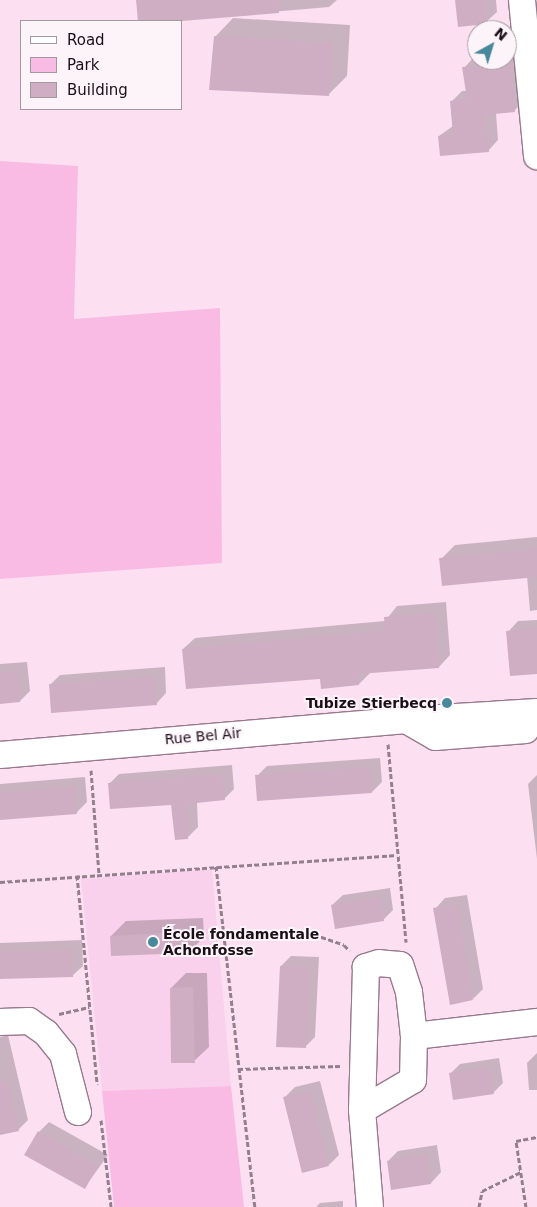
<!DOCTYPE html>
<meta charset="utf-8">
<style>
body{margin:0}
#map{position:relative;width:537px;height:1207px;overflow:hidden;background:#fce0f2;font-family:"DejaVu Sans",sans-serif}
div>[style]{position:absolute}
.built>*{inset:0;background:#fad1ec}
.green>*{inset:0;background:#f9bbe4}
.shadow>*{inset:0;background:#0003}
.building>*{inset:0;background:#cfaec3}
.path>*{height:3px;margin-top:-1.5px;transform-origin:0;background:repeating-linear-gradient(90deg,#937f8d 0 5px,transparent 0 7.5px)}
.roads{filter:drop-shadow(1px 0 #98798d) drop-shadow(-1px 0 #98798d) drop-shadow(0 1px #98798d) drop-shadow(0 -1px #98798d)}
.street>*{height:26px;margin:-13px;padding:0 13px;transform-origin:13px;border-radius:13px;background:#fff}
.dots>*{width:14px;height:14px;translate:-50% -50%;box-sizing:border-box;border:2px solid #fcf4f9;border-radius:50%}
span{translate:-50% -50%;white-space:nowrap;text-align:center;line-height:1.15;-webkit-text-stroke:4px #fcf4f9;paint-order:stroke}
.poi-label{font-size:14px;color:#1a0f17;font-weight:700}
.right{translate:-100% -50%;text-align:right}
.left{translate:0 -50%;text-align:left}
.street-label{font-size:14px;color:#1a0f17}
.legend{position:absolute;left:20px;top:20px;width:162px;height:90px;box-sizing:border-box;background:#fcf4f9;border:1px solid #a2989f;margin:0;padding:6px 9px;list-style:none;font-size:15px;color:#1a0f17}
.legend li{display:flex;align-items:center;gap:10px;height:25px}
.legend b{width:25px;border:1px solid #a2989f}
.north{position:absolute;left:467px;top:20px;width:50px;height:50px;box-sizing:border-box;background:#fcf4f9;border:1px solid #a2989f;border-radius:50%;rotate:39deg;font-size:14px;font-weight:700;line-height:20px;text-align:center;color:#1a0f17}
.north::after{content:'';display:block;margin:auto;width:18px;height:22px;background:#47889a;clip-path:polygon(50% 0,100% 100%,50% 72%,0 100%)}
</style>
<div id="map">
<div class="built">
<i style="clip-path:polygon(212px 869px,231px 1086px,102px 1091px,81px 879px)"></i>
</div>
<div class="green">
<i style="clip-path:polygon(0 161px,78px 166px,74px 319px,220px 308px,222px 563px,0 579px)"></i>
<i style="clip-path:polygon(231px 1086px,244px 1207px,114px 1207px,102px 1091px)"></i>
</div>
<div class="shadow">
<i style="clip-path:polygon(137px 0,337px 0,329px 7px,168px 21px,139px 21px)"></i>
<i style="clip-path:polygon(456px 0,496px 0,497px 12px,486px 22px)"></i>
<i style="clip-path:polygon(233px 18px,350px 25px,347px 76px,328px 95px,215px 37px)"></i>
<i style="clip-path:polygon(520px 53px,524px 101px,514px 111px,496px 113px,498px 140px,488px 151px,439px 136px,453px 126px,452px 101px,462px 91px,467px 91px,464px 68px,474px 57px,507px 60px,507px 54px)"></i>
<i style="clip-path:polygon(537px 537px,537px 610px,530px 611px,527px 576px,441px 559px,455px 545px)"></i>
<i style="clip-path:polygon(446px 602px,450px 655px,439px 667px,371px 672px,359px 684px,183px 649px,195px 638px,385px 621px,397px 606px)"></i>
<i style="clip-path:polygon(537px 620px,537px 673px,508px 632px,518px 621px)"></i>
<i style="clip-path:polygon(27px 662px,30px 691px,20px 701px,0 703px,0 664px)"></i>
<i style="clip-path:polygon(165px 667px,166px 693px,156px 704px,50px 685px,60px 675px)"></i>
<i style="clip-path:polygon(380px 758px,382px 782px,372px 792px,257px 776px,267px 766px)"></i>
<i style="clip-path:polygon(232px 765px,234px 789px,224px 799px,197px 802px,198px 827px,188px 837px,173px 803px,109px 784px,119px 774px)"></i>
<i style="clip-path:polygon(537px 775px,537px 859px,528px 784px)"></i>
<i style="clip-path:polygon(85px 777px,87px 802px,76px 813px,0 819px,0 784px)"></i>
<i style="clip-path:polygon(390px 888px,393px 910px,383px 920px,332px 905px,343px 895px)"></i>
<i style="clip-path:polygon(467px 895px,483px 989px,473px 999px,435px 909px,445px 898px)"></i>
<i style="clip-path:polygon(203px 918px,204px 937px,189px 952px,111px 936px,126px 921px)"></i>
<i style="clip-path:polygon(82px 940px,83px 966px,72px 976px,0 978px,0 943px)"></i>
<i style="clip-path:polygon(291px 956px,319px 957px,315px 1037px,305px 1047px,281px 966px)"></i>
<i style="clip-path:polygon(186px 973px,207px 973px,209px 1047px,194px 1061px,171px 988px)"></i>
<i style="clip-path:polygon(8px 1035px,28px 1120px,18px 1130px,0 1134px,0 1037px)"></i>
<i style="clip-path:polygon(537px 1053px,537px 1090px,529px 1090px,527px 1063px)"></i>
<i style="clip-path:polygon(499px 1058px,503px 1083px,493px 1093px,450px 1074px,460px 1064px)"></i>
<i style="clip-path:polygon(320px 1081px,339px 1155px,329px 1165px,284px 1098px,295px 1087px)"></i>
<i style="clip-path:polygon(49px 1122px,108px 1155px,85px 1187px,39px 1132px)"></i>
<i style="clip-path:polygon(437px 1145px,441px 1172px,431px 1183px,388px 1161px,398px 1151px)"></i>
<i style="clip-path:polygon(343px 1201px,343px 1207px,316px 1207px,320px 1203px)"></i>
</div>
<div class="building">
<i style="clip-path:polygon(136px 0,279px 0,279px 13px,182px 21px,138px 21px)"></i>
<i style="clip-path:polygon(455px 0,485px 0,487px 24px,458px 27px)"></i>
<i style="clip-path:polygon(214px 36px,332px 43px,329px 96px,209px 90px)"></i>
<i style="clip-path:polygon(510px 62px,515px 112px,485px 115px,489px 152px,440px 156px,438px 136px,453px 135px,450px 101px,467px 99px,462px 67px)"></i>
<i style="clip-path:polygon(537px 549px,537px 577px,442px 586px,439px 558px)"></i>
<i style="clip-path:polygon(435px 613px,439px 668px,358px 674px,359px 685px,321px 689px,320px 679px,186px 689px,182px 649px,385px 631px,384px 617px)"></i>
<i style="clip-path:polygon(537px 628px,537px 674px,510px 676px,506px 631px)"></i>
<i style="clip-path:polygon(18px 671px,20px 702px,0 704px,0 673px)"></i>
<i style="clip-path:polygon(155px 677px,157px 705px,51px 713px,49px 684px)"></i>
<i style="clip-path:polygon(370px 767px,372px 793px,257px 801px,255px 775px)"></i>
<i style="clip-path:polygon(222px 774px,225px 800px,187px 804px,188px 839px,175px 840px,171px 805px,110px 809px,108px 783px)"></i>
<i style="clip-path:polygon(75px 787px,77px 814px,0 820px,0 793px)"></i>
<i style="clip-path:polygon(380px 897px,384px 921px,335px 929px,331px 905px)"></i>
<i style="clip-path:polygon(457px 904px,473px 1000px,450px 1005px,433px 908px)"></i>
<i style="clip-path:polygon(188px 932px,189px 953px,111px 956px,110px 936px)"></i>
<i style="clip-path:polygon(72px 950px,73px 977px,0 979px,0 952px)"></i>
<i style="clip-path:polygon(280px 966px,309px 967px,306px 1048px,276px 1047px)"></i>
<i style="clip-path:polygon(193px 987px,195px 1063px,171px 1063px,170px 988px)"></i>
<i style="clip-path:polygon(489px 1067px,494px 1094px,453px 1100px,449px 1073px)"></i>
<i style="clip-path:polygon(7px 1081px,19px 1131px,0 1135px,0 1082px)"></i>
<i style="clip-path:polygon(310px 1091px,329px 1166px,302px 1173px,283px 1097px)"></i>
<i style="clip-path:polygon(38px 1131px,98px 1166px,85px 1189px,24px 1155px)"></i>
<i style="clip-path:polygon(427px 1154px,431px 1184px,391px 1190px,387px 1161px)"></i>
</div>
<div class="path">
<i style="left:388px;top:744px;width:199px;rotate:84.8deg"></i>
<i style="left:91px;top:770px;width:104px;rotate:85.6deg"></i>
<i style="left:216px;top:866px;width:343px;rotate:83.5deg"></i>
<i style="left:77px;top:875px;width:210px;rotate:84.5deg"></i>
<i style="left:0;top:882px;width:398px;rotate:-3.9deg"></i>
<i style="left:223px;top:937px;width:84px;rotate:-3.4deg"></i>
<i style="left:307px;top:932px;width:39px;rotate:19deg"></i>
<i style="left:344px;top:945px;width:8px;rotate:45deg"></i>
<i style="left:59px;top:1014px;width:31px;rotate:-13deg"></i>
<i style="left:238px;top:1069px;width:102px;rotate:-1.7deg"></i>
<i style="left:101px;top:1120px;width:88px;rotate:83.4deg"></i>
<i style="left:479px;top:1207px;width:16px;rotate:-79deg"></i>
<i style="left:482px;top:1191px;width:43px;rotate:-26deg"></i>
<i style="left:526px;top:1207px;width:67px;rotate:-98.6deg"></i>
<i style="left:516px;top:1141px;width:21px;rotate:-11deg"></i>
</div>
<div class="roads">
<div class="street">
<i style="left:522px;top:0;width:157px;rotate:84.5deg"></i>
<i style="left:406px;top:720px;width:34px;rotate:30deg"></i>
<i style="left:435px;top:737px;width:91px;rotate:-4.4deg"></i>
<i style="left:0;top:755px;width:408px;rotate:-4.9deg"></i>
<i style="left:406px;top:720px;width:131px;rotate:-3.5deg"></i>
<i style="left:0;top:1022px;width:29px;rotate:-2deg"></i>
<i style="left:29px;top:1021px;width:21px;rotate:35deg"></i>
<i style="left:46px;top:1033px;width:27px;rotate:51deg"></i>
<i style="left:63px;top:1054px;width:60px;rotate:75.5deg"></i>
<i style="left:414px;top:1036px;width:124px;rotate:-6.5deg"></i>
<i style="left:362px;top:1110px;width:59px;rotate:-30.5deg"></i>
<i style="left:413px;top:1080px;width:44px;rotate:-88.7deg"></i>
<i style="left:414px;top:1036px;width:44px;rotate:-96.5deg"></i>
<i style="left:409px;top:992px;width:28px;rotate:-108deg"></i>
<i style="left:400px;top:965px;width:21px;rotate:-175deg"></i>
<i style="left:379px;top:963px;width:14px;rotate:163deg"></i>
<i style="left:366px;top:967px;width:143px;rotate:91.6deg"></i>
<i style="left:362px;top:1110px;width:97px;rotate:85.3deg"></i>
</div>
</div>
<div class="dots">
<i style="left:447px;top:703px;background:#47889a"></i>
<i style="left:153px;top:942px;background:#47889a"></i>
</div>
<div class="poi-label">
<span class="right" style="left:437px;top:703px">Tubize Stierbecq</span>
<span class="left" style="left:163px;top:942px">École fondamentale<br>Achonfosse</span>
</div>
<div class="street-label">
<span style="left:203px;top:736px;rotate:-5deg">Rue Bel Air</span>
</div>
<ul class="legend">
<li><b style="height:6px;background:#fff"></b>Road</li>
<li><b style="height:14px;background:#f9bbe4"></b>Park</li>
<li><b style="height:14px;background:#cfaec3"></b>Building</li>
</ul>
<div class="north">N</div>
</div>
